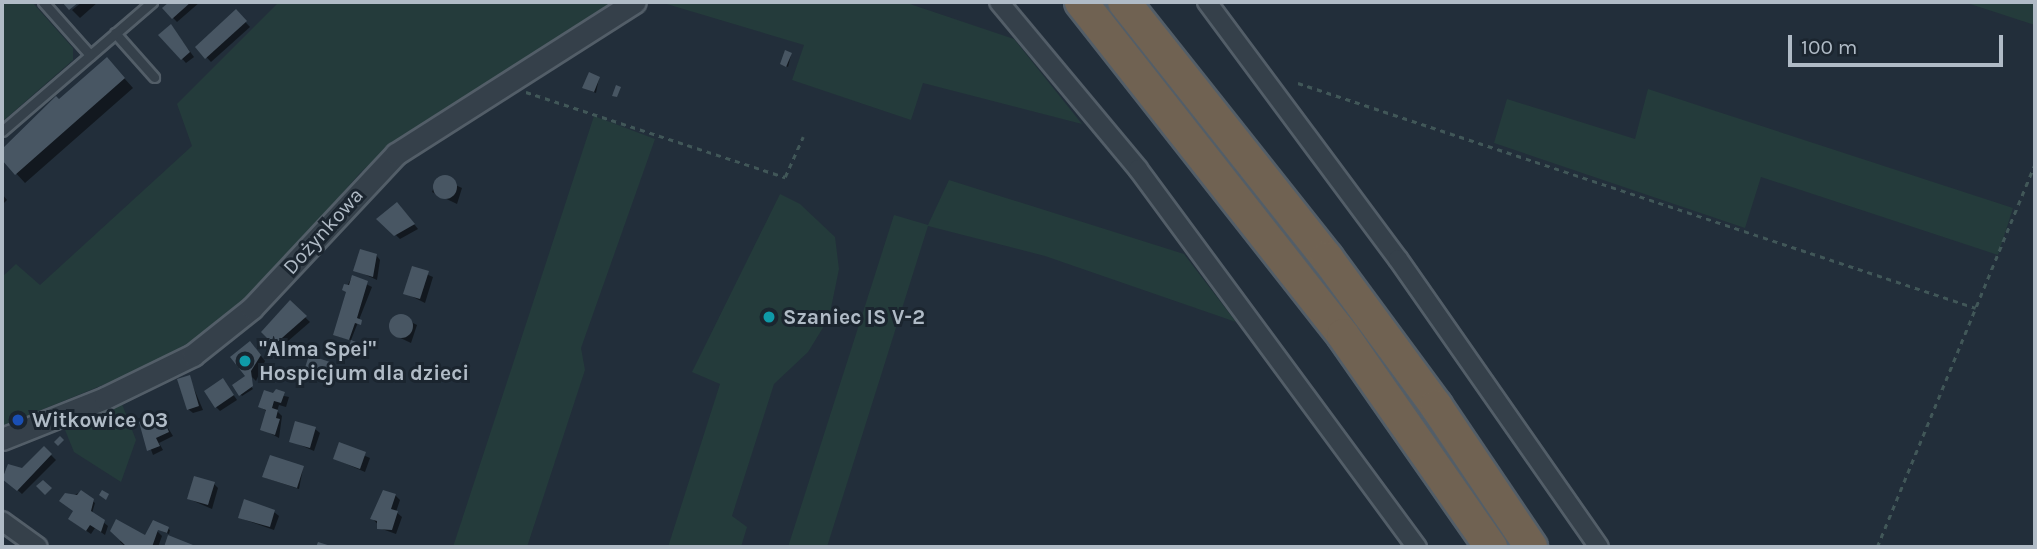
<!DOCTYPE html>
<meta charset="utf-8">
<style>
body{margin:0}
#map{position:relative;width:2037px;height:549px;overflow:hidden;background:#222e3a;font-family:Karla,sans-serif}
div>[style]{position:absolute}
.green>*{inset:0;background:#243b3b}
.shadow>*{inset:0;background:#0007}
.building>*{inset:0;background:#485663}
.round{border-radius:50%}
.path>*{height:2.5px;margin-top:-1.25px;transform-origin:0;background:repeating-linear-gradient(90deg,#415758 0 5px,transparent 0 10px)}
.roads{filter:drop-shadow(2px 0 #535e68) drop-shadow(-2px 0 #535e68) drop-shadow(0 2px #535e68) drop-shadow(0 -2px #535e68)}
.service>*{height:9px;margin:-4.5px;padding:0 4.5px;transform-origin:4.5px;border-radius:4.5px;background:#35404a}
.minor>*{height:18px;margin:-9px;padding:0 9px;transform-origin:9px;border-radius:9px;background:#35404a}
.tertiary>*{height:21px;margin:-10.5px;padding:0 10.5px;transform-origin:10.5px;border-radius:10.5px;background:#35404a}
.motorway>*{height:32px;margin:-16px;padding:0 16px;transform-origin:16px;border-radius:16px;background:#706252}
.dots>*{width:19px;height:19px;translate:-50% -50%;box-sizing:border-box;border:4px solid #1b252f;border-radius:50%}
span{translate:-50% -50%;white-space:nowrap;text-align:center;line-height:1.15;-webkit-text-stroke:6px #1b252f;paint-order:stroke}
.street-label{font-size:21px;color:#b0bbc6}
.poi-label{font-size:21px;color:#b0bbc6;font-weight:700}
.left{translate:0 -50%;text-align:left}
.frame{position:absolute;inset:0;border:4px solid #b0bbc6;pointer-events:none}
.scale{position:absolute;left:1788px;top:35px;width:215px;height:32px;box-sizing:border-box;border:4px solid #b0bbc6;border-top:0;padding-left:9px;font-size:21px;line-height:24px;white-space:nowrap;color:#b0bbc6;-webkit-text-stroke:5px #1b252f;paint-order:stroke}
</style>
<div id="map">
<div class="green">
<i style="clip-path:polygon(2px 2px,32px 2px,73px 48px,73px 60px,2px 122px)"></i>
<i style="clip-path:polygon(279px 2px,614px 2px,386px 149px,360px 173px,278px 267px,214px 328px,147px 367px,2px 426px,2px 277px,16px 264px,40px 285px,192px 146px,177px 104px)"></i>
<i style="clip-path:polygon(660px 2px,904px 2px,1014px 39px,1082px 124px,923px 83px,911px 120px,792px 80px,804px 45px)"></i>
<i style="clip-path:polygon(1964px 2px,2035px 2px,2035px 25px)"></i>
<i style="clip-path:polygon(1648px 89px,2013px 208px,1998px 255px,1761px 177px,1745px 228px,1494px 143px,1507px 99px,1635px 139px)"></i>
<i style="clip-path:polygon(594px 116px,655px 139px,581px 348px,585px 370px,527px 547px,453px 547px)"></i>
<i style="clip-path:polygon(949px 180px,1184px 254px,1236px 322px,1045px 256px,928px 226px,827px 547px,788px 547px,894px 215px,928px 225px)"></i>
<i style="clip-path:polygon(780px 194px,800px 204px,835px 237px,839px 269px,829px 318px,808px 352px,774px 384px,732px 516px,747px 527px,741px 547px,668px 547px,720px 384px,692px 372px)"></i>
<i style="clip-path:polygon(122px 404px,136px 440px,121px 482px,74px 452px,63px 425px)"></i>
</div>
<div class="shadow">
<i style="clip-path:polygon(82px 2px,98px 2px,80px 18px,72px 10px)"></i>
<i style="clip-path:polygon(172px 2px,200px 2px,177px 22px,164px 8px)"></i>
<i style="clip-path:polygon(236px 12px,250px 27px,211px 62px,197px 47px)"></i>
<i style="clip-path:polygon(171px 26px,194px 57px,186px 63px,161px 36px)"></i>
<i style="clip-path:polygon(791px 55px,788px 67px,784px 65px)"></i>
<i style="clip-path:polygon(116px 69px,133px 88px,25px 183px,2px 158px,2px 151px,56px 98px,59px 101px)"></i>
<i style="clip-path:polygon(599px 78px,596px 93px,586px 89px)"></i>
<i style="clip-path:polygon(438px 177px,462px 188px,457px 204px,432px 192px)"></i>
<i style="clip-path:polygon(2px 194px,7px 200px,2px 205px)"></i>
<i style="clip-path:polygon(401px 208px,418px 229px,400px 239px,379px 219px)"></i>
<i style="clip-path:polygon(376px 255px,380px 260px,377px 280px,355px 270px)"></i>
<i style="clip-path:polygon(412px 268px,433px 277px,425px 303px,405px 293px)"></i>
<i style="clip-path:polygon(352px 277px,372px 287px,351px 340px,337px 336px,348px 293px,345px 290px)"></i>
<i style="clip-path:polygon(290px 303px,310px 322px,280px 348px,263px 332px)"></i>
<i style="clip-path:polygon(397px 315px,417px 325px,411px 343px,392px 334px)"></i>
<i style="clip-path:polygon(255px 348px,265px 361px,256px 381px,233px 358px)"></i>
<i style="clip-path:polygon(332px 364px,337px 369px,332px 382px,306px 371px)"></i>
<i style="clip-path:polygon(189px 377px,203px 410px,193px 413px,188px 409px)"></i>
<i style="clip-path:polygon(245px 379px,253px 389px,242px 396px,234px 386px)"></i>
<i style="clip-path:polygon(223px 380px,237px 400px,220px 411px,216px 407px)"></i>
<i style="clip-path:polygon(265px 392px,289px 397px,286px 407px,279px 405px,277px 411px,282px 416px,279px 438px,262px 429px,268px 412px,260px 407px)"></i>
<i style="clip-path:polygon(160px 415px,173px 436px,159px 443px,163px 450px,153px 455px,141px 423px)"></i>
<i style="clip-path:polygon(315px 429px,320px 433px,314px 451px,291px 441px)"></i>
<i style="clip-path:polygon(340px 445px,370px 458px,365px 472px,335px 459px)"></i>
<i style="clip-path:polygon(44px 448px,56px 460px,22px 494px,2px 476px,9px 466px,23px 470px)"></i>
<i style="clip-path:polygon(303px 468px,299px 489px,266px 478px)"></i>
<i style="clip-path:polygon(214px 484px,218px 488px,212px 509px,189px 499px)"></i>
<i style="clip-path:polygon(81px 492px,95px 503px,92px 513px,108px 526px,105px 535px,95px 528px,91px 534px,75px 523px,72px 496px)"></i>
<i style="clip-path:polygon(395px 495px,400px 500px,396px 512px,402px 517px,396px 534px,382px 529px,372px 518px)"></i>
<i style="clip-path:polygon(274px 512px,279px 516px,274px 530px,240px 518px)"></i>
<i style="clip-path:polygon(154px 522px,170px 530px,169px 534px,154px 528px,162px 536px,158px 547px,126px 547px,120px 542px,122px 538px,146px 537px)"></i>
</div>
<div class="building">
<i style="clip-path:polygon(62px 2px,79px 2px,69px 10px)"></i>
<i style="clip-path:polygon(169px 2px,191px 2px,172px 19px,162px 8px)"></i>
<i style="clip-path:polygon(236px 9px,247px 21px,205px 59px,195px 47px)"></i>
<i style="clip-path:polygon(171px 24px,190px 52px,181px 60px,158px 35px)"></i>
<i style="clip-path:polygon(785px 50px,792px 53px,786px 67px,780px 64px)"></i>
<i style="clip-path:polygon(107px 57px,125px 78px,15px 175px,2px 160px,2px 149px,56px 96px,59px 99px)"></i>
<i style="clip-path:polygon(589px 72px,600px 77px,594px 92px,582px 88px)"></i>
<i style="clip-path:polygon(616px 85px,621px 87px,617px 97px,612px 96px)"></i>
<i class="round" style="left:433px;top:175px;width:24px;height:24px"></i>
<i style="clip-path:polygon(397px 202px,415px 224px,394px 236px,376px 219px)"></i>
<i style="clip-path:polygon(360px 249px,377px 254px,373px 277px,353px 271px)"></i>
<i style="clip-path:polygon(412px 266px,429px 271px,420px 299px,403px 294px)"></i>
<i style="clip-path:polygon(352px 275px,368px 281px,357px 318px,362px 320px,361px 325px,355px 323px,349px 340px,333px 335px,346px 292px,342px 290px,344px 284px,349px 285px)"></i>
<i style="clip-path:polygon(290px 300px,307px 316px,274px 345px,261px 332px)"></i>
<i class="round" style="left:389px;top:314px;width:24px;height:24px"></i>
<i style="clip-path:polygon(351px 340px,356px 342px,352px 355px,347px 353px)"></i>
<i style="clip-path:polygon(250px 341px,261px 355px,251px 371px,253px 386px,239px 396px,232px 385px,245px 376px,230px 357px)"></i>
<i style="clip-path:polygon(309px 355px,333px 363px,328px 379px,304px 371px)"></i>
<i style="clip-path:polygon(445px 366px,453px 369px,450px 378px,442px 375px)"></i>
<i style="clip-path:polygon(190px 375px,199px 406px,187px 410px,177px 379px)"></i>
<i style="clip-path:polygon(223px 378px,234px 395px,215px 408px,204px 391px)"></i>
<i style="clip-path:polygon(276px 389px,285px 392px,281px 403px,274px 401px,272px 408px,278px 410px,276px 418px,280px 419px,275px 435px,260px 430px,266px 410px,258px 407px,264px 390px,273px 393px)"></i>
<i style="clip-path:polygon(161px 413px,169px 432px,156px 438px,160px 446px,147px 451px,139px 422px)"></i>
<i style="clip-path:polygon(295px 421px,316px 427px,310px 448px,289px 442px)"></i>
<i style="clip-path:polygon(60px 436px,64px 440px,58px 446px,54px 442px)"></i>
<i style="clip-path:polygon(339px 442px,366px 452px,360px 469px,333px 459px)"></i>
<i style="clip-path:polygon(44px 446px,52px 454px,17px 491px,2px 479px,8px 464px,22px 468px)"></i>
<i style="clip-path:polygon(270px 455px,304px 466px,297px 488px,262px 477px)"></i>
<i style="clip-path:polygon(194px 476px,215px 482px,208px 505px,187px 499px)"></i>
<i style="clip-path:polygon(43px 480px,52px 488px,45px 495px,36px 486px)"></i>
<i style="clip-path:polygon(81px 490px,94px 499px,91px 511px,105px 520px,101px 532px,90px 525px,86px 531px,68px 519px,73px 511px,59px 501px,65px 493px,77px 495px)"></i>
<i style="clip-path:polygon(102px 490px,109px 494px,106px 500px,99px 495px)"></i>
<i style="clip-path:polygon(383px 490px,396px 494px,391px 509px,398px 511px,392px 530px,377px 529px,377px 521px,370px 519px)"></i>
<i style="clip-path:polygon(244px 499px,275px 510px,270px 527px,238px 518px)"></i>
<i style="clip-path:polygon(116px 519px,145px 535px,153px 520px,169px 527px,167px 533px,158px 530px,152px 547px,127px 547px,110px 531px)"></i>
<i style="clip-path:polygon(168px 535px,198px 547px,164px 547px)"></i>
<i style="clip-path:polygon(318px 542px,334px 547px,316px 547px)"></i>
</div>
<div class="path">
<i style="left:1298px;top:83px;width:714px;rotate:18.36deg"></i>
<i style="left:526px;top:92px;width:273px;rotate:18.2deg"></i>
<i style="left:785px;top:177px;width:44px;rotate:-65.8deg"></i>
<i style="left:1877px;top:547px;width:415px;rotate:-67.6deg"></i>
</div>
<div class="roads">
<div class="service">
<i style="left:43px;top:2px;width:71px;rotate:48.4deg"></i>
<i style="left:115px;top:33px;width:59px;rotate:48.4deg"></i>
<i style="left:2px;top:131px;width:198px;rotate:-40.7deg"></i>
</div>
<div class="minor">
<i style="left:999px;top:2px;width:217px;rotate:50.2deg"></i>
<i style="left:1138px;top:169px;width:470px;rotate:53.6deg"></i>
<i style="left:1207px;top:2px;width:320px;rotate:53.4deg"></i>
<i style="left:1398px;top:259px;width:351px;rotate:55.1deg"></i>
<i style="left:2px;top:521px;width:44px;rotate:35.8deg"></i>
</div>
<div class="tertiary">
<i style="left:2px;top:439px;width:111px;rotate:-21.7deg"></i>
<i style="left:105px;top:398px;width:98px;rotate:-26deg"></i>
<i style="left:193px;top:355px;width:75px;rotate:-38.5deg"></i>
<i style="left:252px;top:308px;width:211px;rotate:-46.9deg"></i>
<i style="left:396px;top:154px;width:283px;rotate:-32.5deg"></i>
</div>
<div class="motorway">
<i style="left:1081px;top:2px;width:424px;rotate:51.8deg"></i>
<i style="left:1343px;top:335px;width:259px;rotate:55.1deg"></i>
<i style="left:1124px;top:2px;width:327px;rotate:51.6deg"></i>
<i style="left:1327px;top:258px;width:184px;rotate:53.6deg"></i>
<i style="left:1436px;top:406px;width:170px;rotate:56deg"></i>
</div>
</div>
<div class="dots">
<i style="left:769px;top:317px;background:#0f9aa8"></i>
<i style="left:245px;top:361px;background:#0f9aa8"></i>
<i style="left:18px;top:420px;background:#1a4fb4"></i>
</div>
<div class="street-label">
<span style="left:323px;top:231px;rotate:-48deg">Dożynkowa</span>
</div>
<div class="poi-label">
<span class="left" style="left:783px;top:317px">Szaniec IS V-2</span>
<span class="left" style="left:259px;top:361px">"Alma Spei"<br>Hospicjum dla dzieci</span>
<span class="left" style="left:32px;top:420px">Witkowice 03</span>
</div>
<div class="frame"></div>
<div class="scale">100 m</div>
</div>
